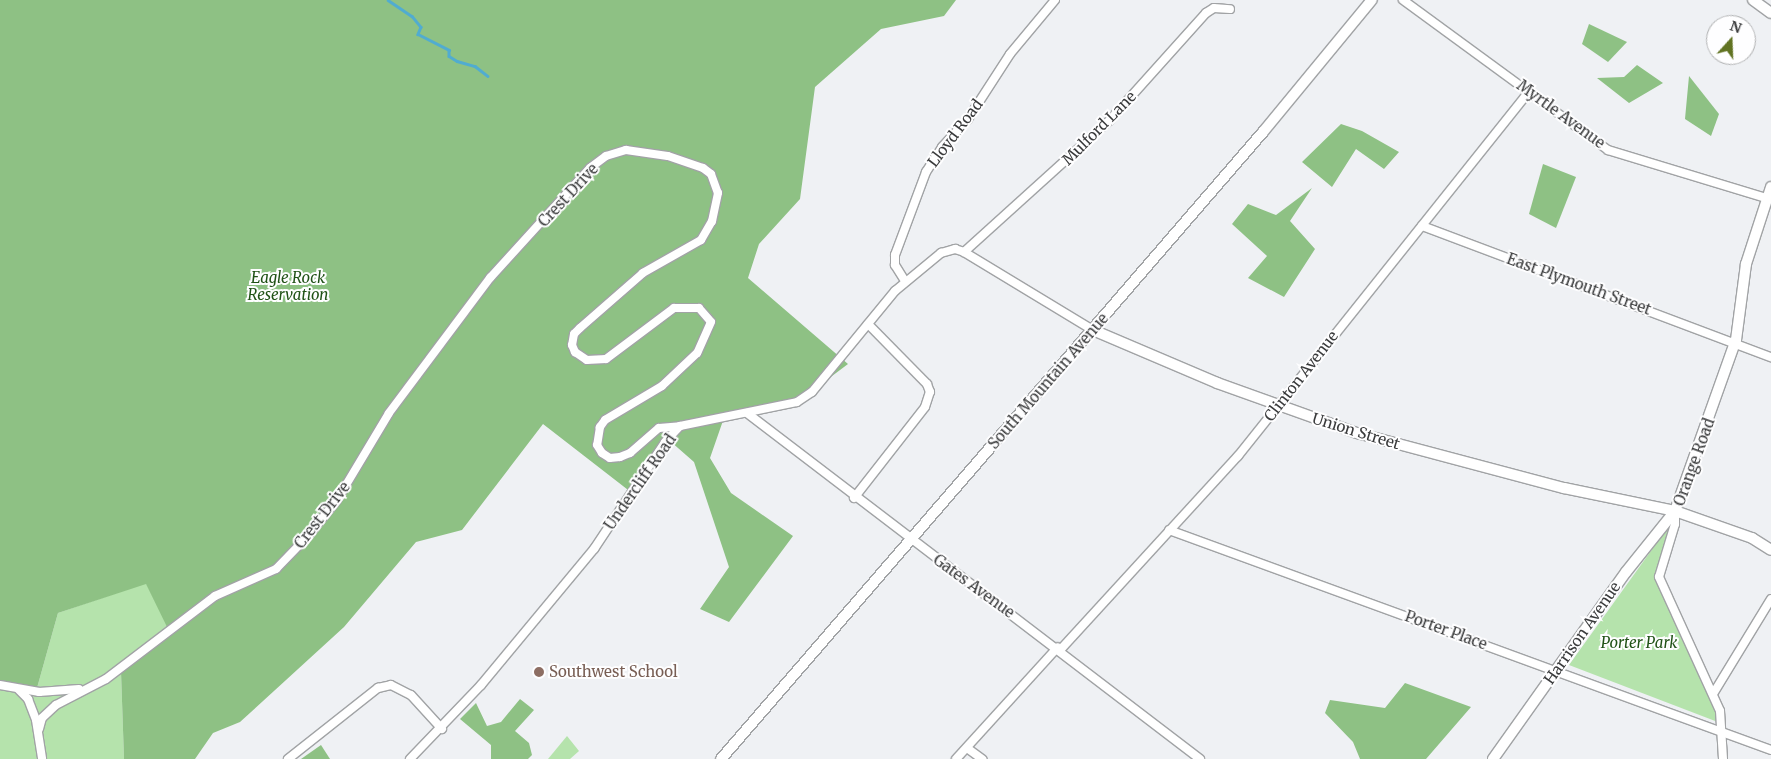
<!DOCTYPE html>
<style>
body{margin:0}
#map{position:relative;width:1771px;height:759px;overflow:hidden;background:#eff1f4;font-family:Merriweather,serif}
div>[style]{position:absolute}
.green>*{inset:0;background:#b5e3ac}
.forest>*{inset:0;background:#8ec184}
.stream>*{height:2.5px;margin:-1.25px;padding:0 1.25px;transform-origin:1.25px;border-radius:1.25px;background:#51acd0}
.roads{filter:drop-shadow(1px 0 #a1a3a5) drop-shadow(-1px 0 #a1a3a5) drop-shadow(0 1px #a1a3a5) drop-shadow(0 -1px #a1a3a5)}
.minor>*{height:8px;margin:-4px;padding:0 4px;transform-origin:4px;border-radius:4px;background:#fff}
.tertiary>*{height:10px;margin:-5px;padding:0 5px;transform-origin:5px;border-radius:5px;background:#fff}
.dots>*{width:14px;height:14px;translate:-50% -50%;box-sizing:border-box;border:2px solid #fefeff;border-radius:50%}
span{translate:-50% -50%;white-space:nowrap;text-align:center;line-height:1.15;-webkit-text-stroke:4px #fefeff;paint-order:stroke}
.street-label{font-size:15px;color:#393a3b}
.park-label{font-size:15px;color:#205216;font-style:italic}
.education-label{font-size:15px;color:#785e54}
.left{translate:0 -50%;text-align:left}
.north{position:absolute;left:1706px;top:15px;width:50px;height:50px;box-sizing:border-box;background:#fefeff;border:1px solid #afb0b1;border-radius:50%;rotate:20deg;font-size:14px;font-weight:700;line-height:20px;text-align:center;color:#393a3b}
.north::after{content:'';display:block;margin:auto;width:18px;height:22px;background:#617322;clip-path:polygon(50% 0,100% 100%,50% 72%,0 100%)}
</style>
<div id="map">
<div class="green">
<i style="clip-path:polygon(1671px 523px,1660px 567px,1661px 587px,1723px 724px,1569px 665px)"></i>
<i style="clip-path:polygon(146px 583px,170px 631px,121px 672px,124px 759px,0 759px,0 681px,37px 688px,58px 613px)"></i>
<i style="clip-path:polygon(567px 736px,579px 751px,570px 759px,548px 759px)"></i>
</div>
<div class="forest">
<i style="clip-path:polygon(0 0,956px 0,944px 16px,881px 29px,815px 87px,800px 199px,759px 244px,748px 278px,848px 364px,796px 403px,726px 412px,710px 458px,731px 493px,793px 536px,729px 622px,700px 609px,729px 567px,694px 462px,670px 441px,632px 493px,543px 424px,462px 530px,416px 542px,344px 627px,240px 722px,213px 733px,195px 759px,124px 759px,121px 672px,169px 631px,146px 584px,58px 613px,37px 688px,0 681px)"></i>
<i style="clip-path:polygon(1589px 24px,1627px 42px,1608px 62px,1582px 44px)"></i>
<i style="clip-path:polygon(1637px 65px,1663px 83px,1629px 103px,1597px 78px,1624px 77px)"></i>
<i style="clip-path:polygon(1689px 76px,1719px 114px,1711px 136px,1685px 119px)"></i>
<i style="clip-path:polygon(1341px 124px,1362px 131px,1399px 152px,1384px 169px,1356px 149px,1332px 187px,1302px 162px)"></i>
<i style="clip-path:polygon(1543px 164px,1576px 177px,1556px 228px,1529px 214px)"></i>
<i style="clip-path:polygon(1312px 188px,1290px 221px,1315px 249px,1284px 297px,1248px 278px,1267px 256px,1232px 224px,1248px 204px,1276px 215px)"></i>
<i style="clip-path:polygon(1405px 683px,1471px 707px,1426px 759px,1360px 759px,1353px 742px,1325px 713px,1330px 700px,1385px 708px)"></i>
<i style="clip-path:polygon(520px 699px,534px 710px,515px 731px,529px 743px,532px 755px,528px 759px,491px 759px,491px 745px,460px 719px,476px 703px,487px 726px,501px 722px)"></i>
<i style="clip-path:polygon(321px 745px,330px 759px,301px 759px)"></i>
</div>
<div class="stream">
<i style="left:388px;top:0;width:29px;rotate:34deg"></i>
<i style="left:412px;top:16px;width:14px;rotate:51deg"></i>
<i style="left:421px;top:27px;width:8px;rotate:113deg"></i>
<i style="left:418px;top:34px;width:35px;rotate:27deg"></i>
<i style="left:449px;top:50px;width:6px;rotate:90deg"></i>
<i style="left:449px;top:56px;width:9px;rotate:32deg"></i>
<i style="left:457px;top:61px;width:19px;rotate:16deg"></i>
<i style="left:475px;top:66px;width:16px;rotate:38deg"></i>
</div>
<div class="roads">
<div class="minor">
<i style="left:1403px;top:0;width:254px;rotate:36.2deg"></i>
<i style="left:1608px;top:150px;width:165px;rotate:16.9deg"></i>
<i style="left:1422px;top:226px;width:373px;rotate:20.6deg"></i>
<i style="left:964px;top:252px;width:195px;rotate:-42.1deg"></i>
<i style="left:1109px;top:121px;width:145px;rotate:-48.1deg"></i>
<i style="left:1206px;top:13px;width:9px;rotate:-32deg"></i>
<i style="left:1214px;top:8px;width:16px;rotate:4deg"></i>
<i style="left:905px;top:281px;width:19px;rotate:-122deg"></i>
<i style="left:895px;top:265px;width:10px;rotate:-90deg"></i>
<i style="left:895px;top:255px;width:89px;rotate:-69.5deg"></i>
<i style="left:926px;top:172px;width:30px;rotate:-57deg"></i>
<i style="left:942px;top:147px;width:38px;rotate:-47deg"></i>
<i style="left:968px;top:119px;width:77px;rotate:-57.1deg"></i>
<i style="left:1010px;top:54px;width:70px;rotate:-50.2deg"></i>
<i style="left:747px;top:413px;width:570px;rotate:37.37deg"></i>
<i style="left:854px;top:498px;width:115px;rotate:-52deg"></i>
<i style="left:925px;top:407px;width:16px;rotate:-72deg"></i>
<i style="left:930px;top:392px;width:9px;rotate:-111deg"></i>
<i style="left:927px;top:384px;width:84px;rotate:-134.5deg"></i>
<i style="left:1675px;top:511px;width:13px;rotate:90deg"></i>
<i style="left:1675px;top:524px;width:55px;rotate:106.8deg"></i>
<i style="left:1659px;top:577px;width:147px;rotate:65.5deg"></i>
<i style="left:1720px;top:711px;width:48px;rotate:86.4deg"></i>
<i style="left:1169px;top:530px;width:641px;rotate:20.07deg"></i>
<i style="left:1061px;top:649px;width:262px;rotate:-47.5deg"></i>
<i style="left:1238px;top:456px;width:467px;rotate:-51.4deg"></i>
<i style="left:0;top:685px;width:40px;rotate:10deg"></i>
<i style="left:39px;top:692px;width:40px;rotate:-4.3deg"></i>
<i style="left:19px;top:690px;width:13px;rotate:45deg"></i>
<i style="left:28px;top:699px;width:22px;rotate:69deg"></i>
<i style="left:36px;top:720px;width:39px;rotate:81deg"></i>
<i style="left:1713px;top:694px;width:111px;rotate:-58.6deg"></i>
<i style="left:39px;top:729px;width:11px;rotate:-75deg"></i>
<i style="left:42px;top:718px;width:19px;rotate:-43deg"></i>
<i style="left:56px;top:705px;width:56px;rotate:-27.5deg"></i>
<i style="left:106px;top:679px;width:137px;rotate:-37.3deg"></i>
<i style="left:215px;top:596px;width:67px;rotate:-23.9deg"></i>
<i style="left:276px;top:569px;width:46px;rotate:-45.9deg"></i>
<i style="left:308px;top:536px;width:46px;rotate:-51.1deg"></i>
<i style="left:337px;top:500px;width:101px;rotate:-59.1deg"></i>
<i style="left:389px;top:413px;width:169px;rotate:-53.2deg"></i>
<i style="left:490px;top:278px;width:149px;rotate:-47.7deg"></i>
<i style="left:590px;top:168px;width:20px;rotate:-37deg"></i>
<i style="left:606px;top:156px;width:21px;rotate:-17deg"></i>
<i style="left:626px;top:150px;width:42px;rotate:8.1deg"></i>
<i style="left:668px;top:156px;width:37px;rotate:19deg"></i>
<i style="left:703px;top:168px;width:10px;rotate:37deg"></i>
<i style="left:711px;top:174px;width:20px;rotate:70deg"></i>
<i style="left:718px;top:193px;width:29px;rotate:102deg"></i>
<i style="left:712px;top:221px;width:22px;rotate:120deg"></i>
<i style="left:701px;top:240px;width:67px;rotate:150.4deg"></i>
<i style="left:643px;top:273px;width:84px;rotate:138.9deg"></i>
<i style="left:580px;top:328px;width:8px;rotate:135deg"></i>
<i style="left:574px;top:334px;width:11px;rotate:100deg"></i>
<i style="left:572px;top:345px;width:8px;rotate:67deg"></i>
<i style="left:575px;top:352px;width:14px;rotate:34deg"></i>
<i style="left:587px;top:360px;width:19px;rotate:-3deg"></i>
<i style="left:606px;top:359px;width:85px;rotate:-36.9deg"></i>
<i style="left:674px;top:308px;width:25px"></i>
<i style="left:699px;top:308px;width:18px;rotate:49deg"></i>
<i style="left:711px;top:322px;width:34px;rotate:114deg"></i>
<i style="left:697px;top:353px;width:48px;rotate:136.7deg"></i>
<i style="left:662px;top:386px;width:66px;rotate:149.2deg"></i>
<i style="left:605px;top:420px;width:9px;rotate:126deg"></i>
<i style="left:600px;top:427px;width:18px;rotate:99deg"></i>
<i style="left:597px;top:445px;width:9px;rotate:58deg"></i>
<i style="left:602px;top:453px;width:9px;rotate:32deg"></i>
<i style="left:610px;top:458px;width:10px;rotate:-6deg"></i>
<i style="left:620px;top:457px;width:11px;rotate:-22deg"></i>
<i style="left:630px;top:453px;width:38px;rotate:-41deg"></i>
<i style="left:659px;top:428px;width:21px;rotate:-5deg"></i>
<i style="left:967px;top:748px;width:19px;rotate:36deg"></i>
<i style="left:288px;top:759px;width:115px;rotate:-38.3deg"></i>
<i style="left:378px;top:688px;width:13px;rotate:-13deg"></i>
<i style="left:391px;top:685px;width:22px;rotate:27deg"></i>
<i style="left:411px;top:695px;width:46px;rotate:47.6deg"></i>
<i style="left:410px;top:759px;width:103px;rotate:-46.2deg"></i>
<i style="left:481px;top:685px;width:177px;rotate:-50.3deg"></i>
<i style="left:594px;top:549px;width:128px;rotate:-56.4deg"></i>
<i style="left:665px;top:442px;width:22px;rotate:-47deg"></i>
<i style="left:680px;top:426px;width:119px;rotate:-11.6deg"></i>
<i style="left:797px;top:402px;width:18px;rotate:-34deg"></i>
<i style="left:812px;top:392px;width:131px;rotate:-50.6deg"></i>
<i style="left:895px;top:291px;width:60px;rotate:-39.6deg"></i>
<i style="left:941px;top:253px;width:15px;rotate:-16deg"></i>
<i style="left:955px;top:249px;width:9px;rotate:18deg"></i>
<i style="left:964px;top:252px;width:151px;rotate:31.2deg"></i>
<i style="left:956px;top:759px;width:151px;rotate:-47.7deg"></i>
</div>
<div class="tertiary">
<i style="left:1753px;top:0;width:22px;rotate:36deg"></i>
<i style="left:1093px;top:330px;width:135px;rotate:23.1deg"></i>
<i style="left:1217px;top:383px;width:149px;rotate:19.7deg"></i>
<i style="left:1357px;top:433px;width:214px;rotate:14.9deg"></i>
<i style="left:1564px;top:488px;width:113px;rotate:11.7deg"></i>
<i style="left:1675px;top:511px;width:82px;rotate:19.3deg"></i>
<i style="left:1752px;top:538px;width:22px;rotate:32deg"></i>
<i style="left:721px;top:759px;width:829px;rotate:-49.16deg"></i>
<i style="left:1263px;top:132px;width:171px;rotate:-50.5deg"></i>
<i style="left:1493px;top:759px;width:229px;rotate:-54.6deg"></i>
<i style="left:1626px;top:572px;width:78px;rotate:-51.2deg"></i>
<i style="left:1675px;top:511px;width:182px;rotate:-70.4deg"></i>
<i style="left:1736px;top:340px;width:77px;rotate:-82.5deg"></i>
<i style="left:1746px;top:264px;width:81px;rotate:-72deg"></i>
</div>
</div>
<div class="dots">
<i style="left:539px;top:672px;background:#8d6e63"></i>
</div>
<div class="street-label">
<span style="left:1561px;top:114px;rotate:36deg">Myrtle Avenue</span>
<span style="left:1099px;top:128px;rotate:-45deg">Mulford Lane</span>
<span style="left:955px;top:133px;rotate:-53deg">Lloyd Road</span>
<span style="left:568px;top:195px;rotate:-47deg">Crest Drive</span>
<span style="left:1579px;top:284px;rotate:20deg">East Plymouth Street</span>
<span style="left:1301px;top:376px;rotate:-52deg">Clinton Avenue</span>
<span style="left:1048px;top:381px;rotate:-49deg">South Mountain Avenue</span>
<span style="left:1356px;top:431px;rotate:17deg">Union Street</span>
<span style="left:1694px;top:462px;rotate:-70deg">Orange Road</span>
<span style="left:640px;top:482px;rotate:-55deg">Undercliff Road</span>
<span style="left:322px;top:515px;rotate:-52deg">Crest Drive</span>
<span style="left:974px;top:586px;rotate:36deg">Gates Avenue</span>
<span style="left:1446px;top:630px;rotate:20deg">Porter Place</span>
<span style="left:1582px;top:633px;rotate:-55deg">Harrison Avenue</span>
</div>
<div class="park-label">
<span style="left:288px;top:286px">Eagle Rock<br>Reservation</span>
<span style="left:1639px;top:643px">Porter Park</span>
</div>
<div class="education-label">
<span class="left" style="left:549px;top:672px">Southwest School</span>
</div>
<div class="north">N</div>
</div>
